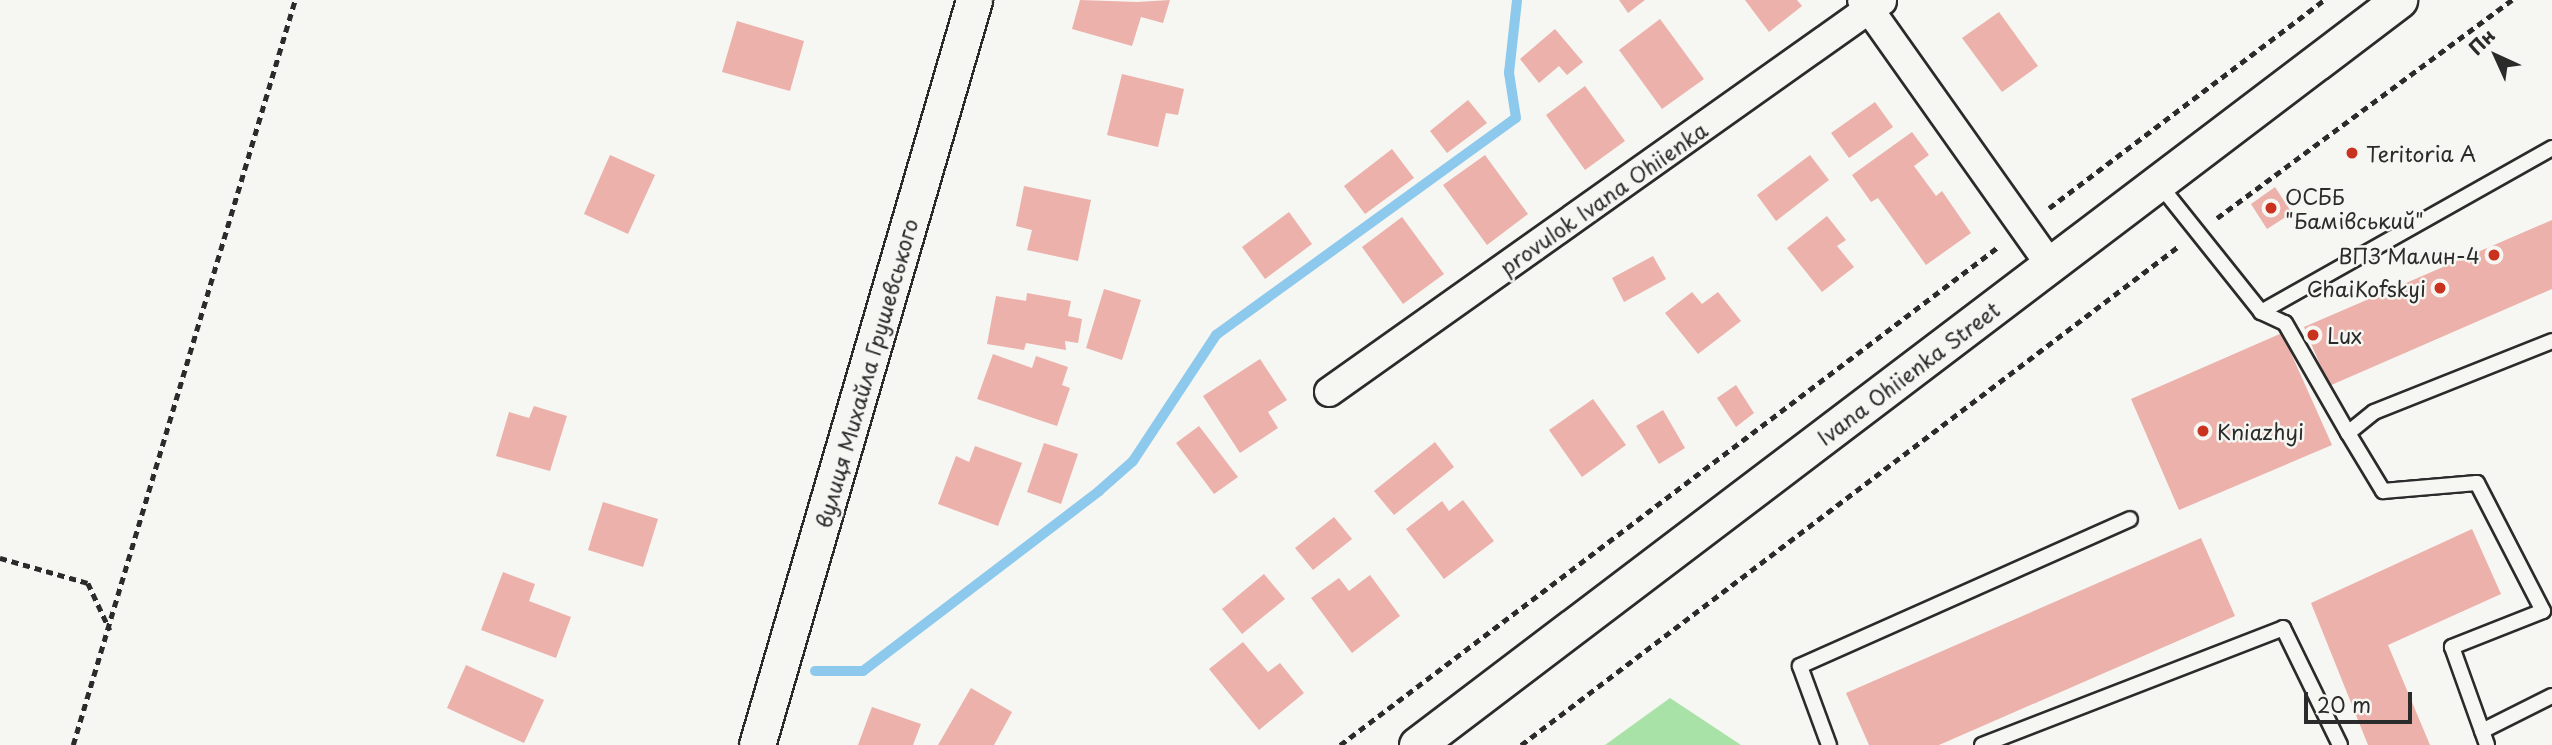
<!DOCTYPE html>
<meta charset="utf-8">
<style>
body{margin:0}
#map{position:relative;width:2552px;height:745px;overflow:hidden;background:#f6f6f2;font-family:"Playpen Sans",sans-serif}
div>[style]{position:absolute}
.green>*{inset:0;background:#a8e2a7}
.stream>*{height:10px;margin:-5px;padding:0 5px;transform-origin:5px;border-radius:5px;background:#8cc9ec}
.building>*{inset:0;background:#ecb1aa}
.path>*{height:4.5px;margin-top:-2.25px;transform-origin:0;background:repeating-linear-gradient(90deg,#2b2b2b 0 7px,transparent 0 12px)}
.roads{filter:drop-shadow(2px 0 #2b2b2b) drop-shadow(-2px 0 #2b2b2b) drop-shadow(0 2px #2b2b2b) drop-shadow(0 -2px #2b2b2b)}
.service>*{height:14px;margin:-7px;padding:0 7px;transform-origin:7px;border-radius:7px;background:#f6f6f2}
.minor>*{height:28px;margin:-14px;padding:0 14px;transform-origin:14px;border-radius:14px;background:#f6f6f2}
.tertiary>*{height:35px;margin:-17.5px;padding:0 17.5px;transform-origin:17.5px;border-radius:17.5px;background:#f6f6f2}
.dots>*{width:19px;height:19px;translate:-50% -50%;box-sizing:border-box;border:4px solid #f6f6f2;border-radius:50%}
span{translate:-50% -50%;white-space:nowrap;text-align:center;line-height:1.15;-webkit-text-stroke:5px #f6f6f2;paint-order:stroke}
.poi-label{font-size:21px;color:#2b2b2b}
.left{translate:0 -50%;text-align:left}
.right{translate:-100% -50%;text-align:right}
.street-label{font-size:21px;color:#2b2b2b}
.north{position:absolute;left:2461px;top:21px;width:70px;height:70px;-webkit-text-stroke:5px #f6f6f2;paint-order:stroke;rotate:315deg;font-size:19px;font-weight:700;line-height:28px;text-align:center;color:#2b2b2b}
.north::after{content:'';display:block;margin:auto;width:24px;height:32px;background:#2b2b2b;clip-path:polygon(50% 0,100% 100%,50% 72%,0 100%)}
.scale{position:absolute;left:2304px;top:692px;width:108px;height:32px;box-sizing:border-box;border:4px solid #2b2b2b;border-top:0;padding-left:9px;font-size:21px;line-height:24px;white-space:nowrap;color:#2b2b2b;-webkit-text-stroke:5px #f6f6f2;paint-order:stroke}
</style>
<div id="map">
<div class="green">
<i style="clip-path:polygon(1670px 698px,1741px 745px,1605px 745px)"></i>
</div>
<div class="stream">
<i style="left:815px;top:671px;width:48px"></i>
<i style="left:863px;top:671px;width:297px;rotate:-37.3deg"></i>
<i style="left:1099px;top:491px;width:45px;rotate:-41.4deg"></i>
<i style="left:1133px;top:461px;width:151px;rotate:-56.6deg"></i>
<i style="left:1216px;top:335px;width:370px;rotate:-35.9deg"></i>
<i style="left:1516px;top:118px;width:46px;rotate:-98.8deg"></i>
<i style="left:1509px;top:73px;width:73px;rotate:-83.7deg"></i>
</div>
<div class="building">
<i style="clip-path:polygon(1080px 0,1137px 2px,1170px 0,1163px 23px,1141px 17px,1132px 46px,1072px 29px)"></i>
<i style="clip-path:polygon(1619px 0,1645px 0,1628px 13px)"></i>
<i style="clip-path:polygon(1745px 0,1797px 0,1802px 6px,1769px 32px)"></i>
<i style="clip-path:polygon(1999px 12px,2038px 66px,2002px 92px,1962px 38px)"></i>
<i style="clip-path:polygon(1660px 19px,1704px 79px,1662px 109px,1619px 50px)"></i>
<i style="clip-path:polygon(737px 21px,804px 41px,790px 91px,722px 72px)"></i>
<i style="clip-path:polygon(1555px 29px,1583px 62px,1567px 75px,1559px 66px,1539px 83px,1520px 59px)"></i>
<i style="clip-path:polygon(1122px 74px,1184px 89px,1178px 115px,1166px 113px,1158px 147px,1107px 135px)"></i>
<i style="clip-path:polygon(1585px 86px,1625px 141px,1585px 170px,1546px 115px)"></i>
<i style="clip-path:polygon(1468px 100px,1487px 123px,1447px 153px,1430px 131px)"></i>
<i style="clip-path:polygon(1875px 102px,1893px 127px,1849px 158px,1831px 133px)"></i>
<i style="clip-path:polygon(1912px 132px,1929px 155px,1914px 166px,1936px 196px,1942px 191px,1971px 233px,1926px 265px,1878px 198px,1871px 202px,1852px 175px)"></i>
<i style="clip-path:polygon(1392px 149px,1414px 178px,1365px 214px,1344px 186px)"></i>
<i style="clip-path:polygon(610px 155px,655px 175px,628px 234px,584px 214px)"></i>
<i style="clip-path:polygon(1485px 155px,1528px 214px,1487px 245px,1443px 185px)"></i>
<i style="clip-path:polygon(1810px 155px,1829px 180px,1776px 221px,1757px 195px)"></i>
<i style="clip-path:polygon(1024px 186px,1091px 200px,1078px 261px,1027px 250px,1032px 230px,1016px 226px)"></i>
<i style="clip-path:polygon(2275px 187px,2292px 213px,2267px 229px,2251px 204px)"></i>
<i style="clip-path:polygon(1289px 212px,1312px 244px,1265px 279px,1242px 247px)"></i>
<i style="clip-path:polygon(1827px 216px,1846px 240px,1837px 246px,1854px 267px,1822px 292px,1787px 248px)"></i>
<i style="clip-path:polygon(1402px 217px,1444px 274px,1403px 304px,1362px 247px)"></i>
<i style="clip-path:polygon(2552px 220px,2552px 289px,2329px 386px,2304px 327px)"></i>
<i style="clip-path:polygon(1653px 256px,1666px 279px,1624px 302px,1612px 278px)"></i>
<i style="clip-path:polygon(1104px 289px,1141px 300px,1122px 360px,1086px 348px)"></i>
<i style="clip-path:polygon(1692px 292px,1702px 304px,1718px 292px,1741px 321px,1698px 354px,1665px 313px)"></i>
<i style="clip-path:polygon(1027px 293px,1071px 301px,1068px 316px,1082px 319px,1078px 343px,1065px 341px,1066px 350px,1026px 343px,1024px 350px,987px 344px,996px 296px,1026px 301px)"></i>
<i style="clip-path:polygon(2282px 333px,2332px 445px,2179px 510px,2131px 399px)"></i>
<i style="clip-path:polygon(993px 354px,1032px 368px,1036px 356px,1068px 367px,1062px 385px,1070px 388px,1057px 426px,977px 399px)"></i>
<i style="clip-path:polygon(1260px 359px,1287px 400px,1268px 412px,1278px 428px,1240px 453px,1203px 396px)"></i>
<i style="clip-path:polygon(1736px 385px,1754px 413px,1736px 427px,1717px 398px)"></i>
<i style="clip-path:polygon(1593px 399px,1626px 445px,1582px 477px,1549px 430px)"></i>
<i style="clip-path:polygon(534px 406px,567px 416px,550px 471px,496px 456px,509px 412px,529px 418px)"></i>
<i style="clip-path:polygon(1663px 410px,1685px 448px,1659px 464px,1636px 426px)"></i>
<i style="clip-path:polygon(1199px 426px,1238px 477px,1214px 494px,1176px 443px)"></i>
<i style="clip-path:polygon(1435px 442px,1454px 467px,1394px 515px,1374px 491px)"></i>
<i style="clip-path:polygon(1044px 443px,1078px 454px,1061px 504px,1027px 492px)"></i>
<i style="clip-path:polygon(975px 446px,1022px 463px,998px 526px,938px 504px,956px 456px,969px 462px)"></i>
<i style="clip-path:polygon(1463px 500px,1494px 541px,1444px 579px,1406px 529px,1442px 501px,1449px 511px)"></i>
<i style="clip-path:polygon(603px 502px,658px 519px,643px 567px,588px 550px)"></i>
<i style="clip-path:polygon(1334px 517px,1352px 539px,1313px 570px,1295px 548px)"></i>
<i style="clip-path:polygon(2472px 529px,2501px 594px,2388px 645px,2430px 745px,2368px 745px,2311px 603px)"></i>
<i style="clip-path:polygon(2201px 538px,2235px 616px,1939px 745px,1869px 745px,1846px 693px)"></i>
<i style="clip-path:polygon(503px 572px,535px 584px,529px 601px,571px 617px,556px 658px,481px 630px)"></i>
<i style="clip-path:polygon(1264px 574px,1285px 599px,1242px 634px,1222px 609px)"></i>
<i style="clip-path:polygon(1370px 575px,1400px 616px,1352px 653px,1311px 598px,1339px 578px,1349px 591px)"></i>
<i style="clip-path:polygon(1243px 642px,1268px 672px,1280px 663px,1304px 693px,1259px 730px,1209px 669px)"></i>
<i style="clip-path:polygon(466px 665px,544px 700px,524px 743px,447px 708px)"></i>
<i style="clip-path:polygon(971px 688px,1012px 712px,994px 745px,938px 745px)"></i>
<i style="clip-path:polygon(872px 707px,921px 724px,913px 745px,858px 745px)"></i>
</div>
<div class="path">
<i style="left:2049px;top:208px;width:345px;rotate:-37.1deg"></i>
<i style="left:2217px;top:218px;width:367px;rotate:-36.5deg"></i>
<i style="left:0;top:558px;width:91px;rotate:15.9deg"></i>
<i style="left:88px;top:583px;width:52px;rotate:64.9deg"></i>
<i style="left:73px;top:745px;width:777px;rotate:-73.41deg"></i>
<i style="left:1340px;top:745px;width:825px;rotate:-37.12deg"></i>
<i style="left:1521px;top:745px;width:826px;rotate:-37.18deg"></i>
</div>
<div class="roads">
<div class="service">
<i style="left:2159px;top:184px;width:164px;rotate:51.4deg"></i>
<i style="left:2261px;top:312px;width:26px;rotate:25deg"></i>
<i style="left:2285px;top:323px;width:127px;rotate:60.2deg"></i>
<i style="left:2348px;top:433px;width:33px;rotate:-39deg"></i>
<i style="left:2374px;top:412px;width:192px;rotate:-21.7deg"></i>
<i style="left:2261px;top:312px;width:334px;rotate:-29.4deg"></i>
<i style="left:2348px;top:433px;width:68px;rotate:58.9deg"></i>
<i style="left:2383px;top:491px;width:94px;rotate:-4.9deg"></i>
<i style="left:2477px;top:483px;width:144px;rotate:62.7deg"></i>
<i style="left:2543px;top:611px;width:98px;rotate:158.4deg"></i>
<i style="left:2452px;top:647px;width:104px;rotate:70.3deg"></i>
<i style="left:2482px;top:731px;width:78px;rotate:-26.6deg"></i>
<i style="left:1829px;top:745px;width:84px;rotate:-110.2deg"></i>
<i style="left:1800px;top:666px;width:361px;rotate:-24deg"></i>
<i style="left:1982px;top:745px;width:323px;rotate:-21.2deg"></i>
<i style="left:2283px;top:628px;width:130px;rotate:64deg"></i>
</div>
<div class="minor">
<i style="left:1882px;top:1px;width:15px;rotate:148deg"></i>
<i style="left:1869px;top:9px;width:314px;rotate:54.7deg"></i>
<i style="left:1329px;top:392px;width:662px;rotate:-35.35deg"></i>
<i style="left:1869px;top:9px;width:11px;rotate:-128deg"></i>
</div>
<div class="tertiary">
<i style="left:757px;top:745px;width:776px;rotate:-73.76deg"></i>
<i style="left:1417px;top:745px;width:1233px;rotate:-37.19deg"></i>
</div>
</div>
<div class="dots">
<i style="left:2352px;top:153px;background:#c8321e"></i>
<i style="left:2271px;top:208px;background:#c8321e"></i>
<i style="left:2494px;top:255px;background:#c8321e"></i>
<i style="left:2440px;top:288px;background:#c8321e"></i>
<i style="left:2313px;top:335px;background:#c8321e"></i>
<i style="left:2203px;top:431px;background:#c8321e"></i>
</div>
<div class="poi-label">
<span class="left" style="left:2366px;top:153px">Teritoria A</span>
<span class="left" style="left:2285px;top:208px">ОСББ<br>"Бамівський"</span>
<span class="right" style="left:2480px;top:255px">ВПЗ Малин-4</span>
<span class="right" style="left:2426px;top:288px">ChaiKofskyi</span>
<span class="left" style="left:2327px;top:335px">Lux</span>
<span class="left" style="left:2217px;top:431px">Kniazhyi</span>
</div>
<div class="street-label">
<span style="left:1603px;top:198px;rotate:-35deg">provulok Ivana Ohiienka</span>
<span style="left:866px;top:373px;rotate:-74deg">вулиця Михайла Грушевського</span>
<span style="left:1908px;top:373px;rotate:-37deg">Ivana Ohiienka Street</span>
</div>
<div class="north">Пн</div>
<div class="scale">20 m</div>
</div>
